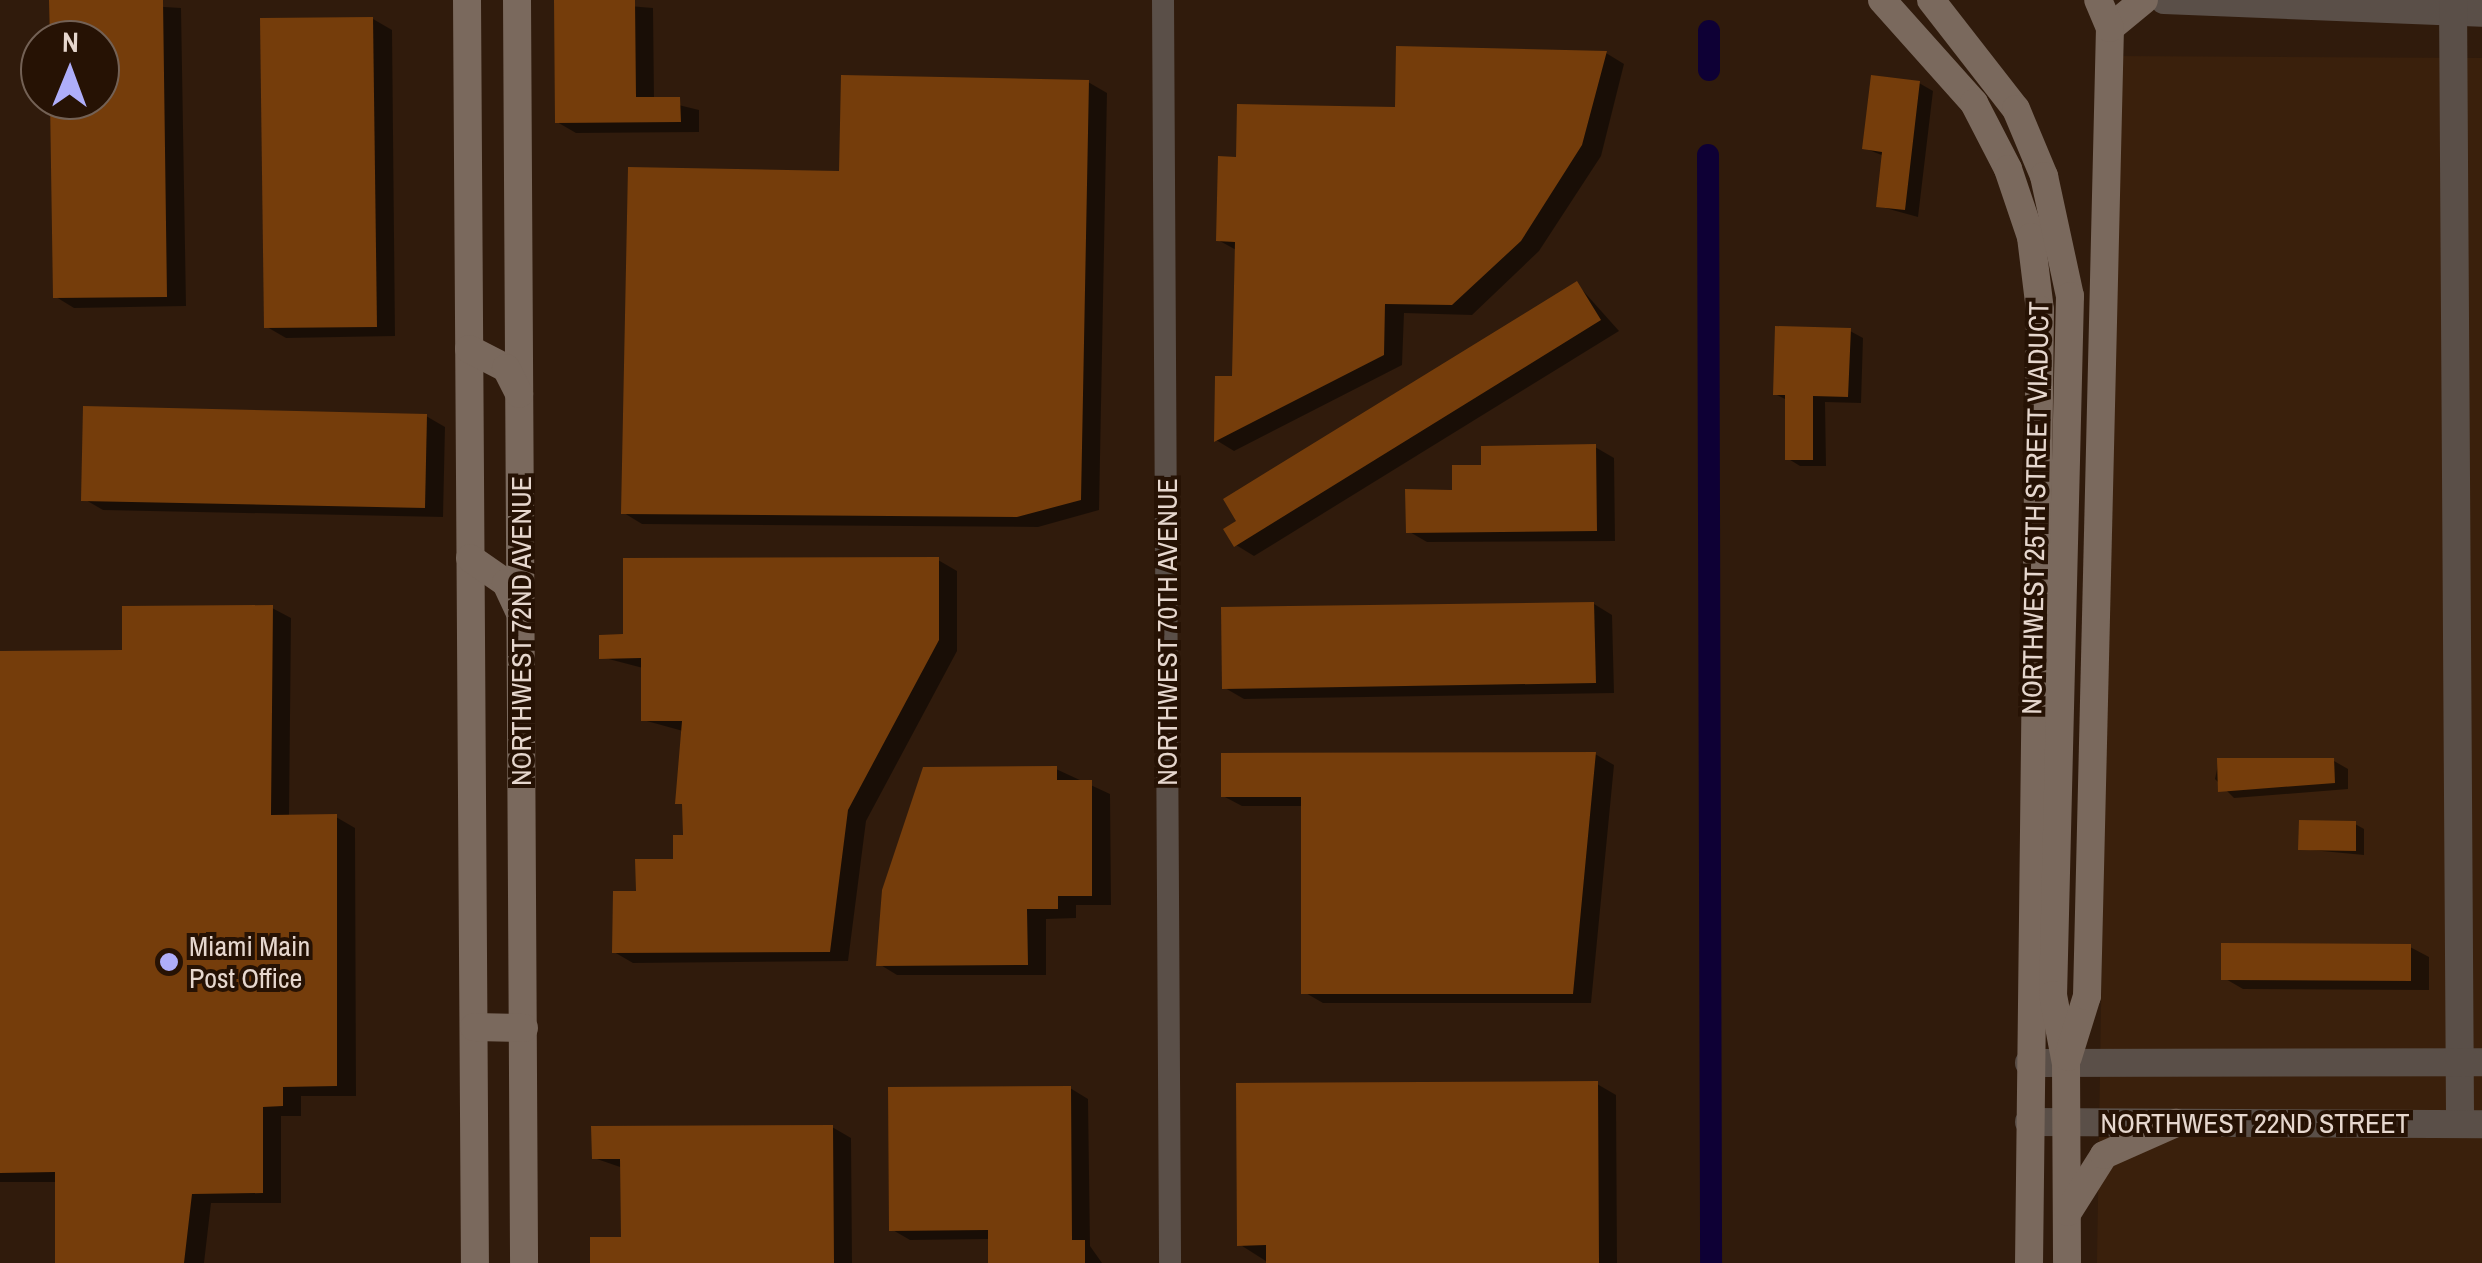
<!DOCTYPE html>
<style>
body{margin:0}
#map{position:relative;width:2482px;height:1263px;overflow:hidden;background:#301b0c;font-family:"Archivo Narrow",sans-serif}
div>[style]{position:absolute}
.built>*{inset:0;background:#3a200c}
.shadow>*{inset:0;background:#0007}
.canal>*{height:22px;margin:-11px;padding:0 11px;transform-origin:11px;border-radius:11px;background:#0e0035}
.building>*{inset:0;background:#753d0b}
.minor>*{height:22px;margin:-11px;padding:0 11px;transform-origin:11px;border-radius:11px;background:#5a4f48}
.tertiary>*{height:28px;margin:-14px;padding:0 14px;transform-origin:14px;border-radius:14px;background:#5a4f48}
.secondary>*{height:28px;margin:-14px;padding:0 14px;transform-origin:14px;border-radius:14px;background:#7a695d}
.dots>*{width:28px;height:28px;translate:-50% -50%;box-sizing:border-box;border:5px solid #261204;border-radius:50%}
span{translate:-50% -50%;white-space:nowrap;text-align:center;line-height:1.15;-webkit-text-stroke:8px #261204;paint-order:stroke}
.street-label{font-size:28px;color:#e6d7ce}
.poi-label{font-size:28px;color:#e6d7ce}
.left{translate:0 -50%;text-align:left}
.north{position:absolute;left:20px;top:20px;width:100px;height:100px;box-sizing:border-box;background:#261204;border:2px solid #736155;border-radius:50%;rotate:1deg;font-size:28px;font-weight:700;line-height:40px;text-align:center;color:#e6d7ce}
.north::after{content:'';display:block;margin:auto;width:35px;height:45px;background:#afaefa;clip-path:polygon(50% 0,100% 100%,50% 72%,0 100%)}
</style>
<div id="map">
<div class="built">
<i style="clip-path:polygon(2116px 56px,2482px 58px,2482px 1263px,2097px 1263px)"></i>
</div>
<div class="shadow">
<i style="clip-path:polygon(51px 0,181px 8px,186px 306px,74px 308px,56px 297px,53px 100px,100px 100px,100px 40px,52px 40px)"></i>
<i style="clip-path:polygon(556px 0,653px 8px,654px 99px,699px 110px,699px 132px,576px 133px,557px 122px)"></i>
<i style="clip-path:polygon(373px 19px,392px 30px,395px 336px,286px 338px,267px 327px)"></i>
<i style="clip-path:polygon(1606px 53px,1624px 64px,1601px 156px,1539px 251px,1472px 315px,1404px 313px,1402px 365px,1234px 451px,1216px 440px,1234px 379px,1238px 251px,1218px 240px,1238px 159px)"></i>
<i style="clip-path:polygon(1088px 82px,1107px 93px,1099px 510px,1038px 527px,642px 524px,624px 513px,841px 174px)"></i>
<i style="clip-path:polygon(1919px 83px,1933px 91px,1918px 217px,1878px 206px,1884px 156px,1864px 148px)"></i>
<i style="clip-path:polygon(1577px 284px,1619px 331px,1254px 556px,1236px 545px)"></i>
<i style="clip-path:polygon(1850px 331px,1863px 338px,1861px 403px,1825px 402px,1826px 466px,1800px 466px,1787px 458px,1787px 400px,1775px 394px)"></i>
<i style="clip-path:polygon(426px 416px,445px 427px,443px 517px,103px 510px,84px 499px)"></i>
<i style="clip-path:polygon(1595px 447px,1614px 458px,1615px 541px,1427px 542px,1408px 531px,1483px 468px)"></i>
<i style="clip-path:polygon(938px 560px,957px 571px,957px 651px,866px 821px,848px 961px,633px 963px,614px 952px,638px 893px,676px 862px,685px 837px,683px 731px,643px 720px,643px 668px,601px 657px,625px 637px)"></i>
<i style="clip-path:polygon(1594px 604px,1612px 615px,1614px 693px,1244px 699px,1225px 688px)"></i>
<i style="clip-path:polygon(272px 608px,291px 618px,289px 817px,336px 817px,355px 828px,356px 1096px,301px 1096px,301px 1116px,281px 1116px,281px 1203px,211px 1203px,204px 1263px,58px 1263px,58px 1182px,0 1182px,0 654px,125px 653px)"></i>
<i style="clip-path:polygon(1595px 754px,1614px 765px,1591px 1003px,1323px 1003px,1304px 992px,1303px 806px,1242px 806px,1223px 796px)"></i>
<i style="clip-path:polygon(2219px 760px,2334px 761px,2348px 769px,2348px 789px,2234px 798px,2215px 779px)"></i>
<i style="clip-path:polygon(1056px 769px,1110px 794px,1111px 905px,1076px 905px,1076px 918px,1046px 919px,1046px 975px,897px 975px,879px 964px)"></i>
<i style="clip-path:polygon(2355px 824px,2364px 829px,2364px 855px,2301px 849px)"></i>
<i style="clip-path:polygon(2410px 947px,2429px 957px,2429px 990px,2243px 989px,2224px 978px)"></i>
<i style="clip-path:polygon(1597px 1084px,1616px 1095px,1617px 1263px,1269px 1263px,1239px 1244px)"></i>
<i style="clip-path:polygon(1070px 1088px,1088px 1099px,1090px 1246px,1102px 1263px,990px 1263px,990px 1239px,910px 1240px,891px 1229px)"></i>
<i style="clip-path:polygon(832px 1127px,851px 1138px,852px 1263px,592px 1263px,623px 1240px,623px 1168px,594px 1158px)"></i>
</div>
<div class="canal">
<i style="left:1709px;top:31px;width:39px;rotate:90deg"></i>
<i style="left:1708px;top:155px;width:1108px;rotate:89.84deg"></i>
</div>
<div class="building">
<i style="clip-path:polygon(49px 0,163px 0,167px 297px,53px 298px,50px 100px,100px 100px,100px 40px,50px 40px)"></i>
<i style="clip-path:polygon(554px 0,635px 0,636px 97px,680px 97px,681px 122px,555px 123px)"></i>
<i style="clip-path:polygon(373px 17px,377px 327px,264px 328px,260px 18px)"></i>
<i style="clip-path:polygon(1396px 46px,1607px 51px,1582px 145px,1521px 241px,1452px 305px,1385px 304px,1384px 355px,1214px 442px,1215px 376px,1232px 376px,1235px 242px,1216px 241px,1218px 156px,1236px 157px,1237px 104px,1395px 107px)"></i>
<i style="clip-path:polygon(841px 75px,1089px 80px,1081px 500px,1017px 517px,621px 514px,628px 167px,839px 171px)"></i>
<i style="clip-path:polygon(1871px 75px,1920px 81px,1905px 210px,1876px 207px,1882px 152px,1862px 149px)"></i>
<i style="clip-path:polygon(1577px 281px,1601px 320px,1234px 547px,1223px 529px,1236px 521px,1223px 499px)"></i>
<i style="clip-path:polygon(1775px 326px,1851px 328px,1848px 397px,1813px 396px,1813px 460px,1785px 460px,1785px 395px,1773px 395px)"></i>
<i style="clip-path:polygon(83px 406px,427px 414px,425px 508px,81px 501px)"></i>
<i style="clip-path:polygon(1596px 444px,1597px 531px,1406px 533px,1405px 489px,1452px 490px,1452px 465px,1481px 465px,1481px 446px)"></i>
<i style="clip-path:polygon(939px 557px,939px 640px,848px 810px,830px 952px,612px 953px,613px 891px,636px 891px,635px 859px,673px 859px,673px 835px,683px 835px,682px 804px,675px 804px,682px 721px,641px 721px,641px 658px,599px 659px,599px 635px,623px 634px,623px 558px)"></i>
<i style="clip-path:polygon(1594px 602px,1596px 683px,1222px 689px,1221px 607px)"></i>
<i style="clip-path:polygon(273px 605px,271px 815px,337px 814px,337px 1086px,283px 1087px,283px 1106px,263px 1107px,263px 1193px,192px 1194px,184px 1263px,55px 1263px,55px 1172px,0 1173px,0 651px,122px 650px,122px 606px)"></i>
<i style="clip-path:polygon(1596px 752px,1573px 994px,1301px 994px,1301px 797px,1221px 797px,1221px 753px)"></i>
<i style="clip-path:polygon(2217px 758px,2334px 758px,2335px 783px,2218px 792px)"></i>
<i style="clip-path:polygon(1057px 766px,1057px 780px,1092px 780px,1092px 896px,1058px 896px,1058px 909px,1027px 909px,1028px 965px,876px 966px,882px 890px,923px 767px)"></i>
<i style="clip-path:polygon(2299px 820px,2356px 821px,2356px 851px,2298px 850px)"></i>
<i style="clip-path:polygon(2221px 943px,2411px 944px,2411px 981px,2221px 980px)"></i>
<i style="clip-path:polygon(1598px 1081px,1599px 1263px,1266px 1263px,1266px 1245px,1237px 1246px,1236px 1083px)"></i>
<i style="clip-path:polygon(1071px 1086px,1072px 1240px,1085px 1240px,1085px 1263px,988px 1263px,988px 1230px,889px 1231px,888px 1087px)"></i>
<i style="clip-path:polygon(833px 1125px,834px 1263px,590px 1263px,590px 1237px,621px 1237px,620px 1159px,592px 1159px,591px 1126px)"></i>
</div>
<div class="minor">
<i style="left:1163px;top:0;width:1263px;rotate:89.68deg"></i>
</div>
<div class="tertiary">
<i style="left:2164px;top:0;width:318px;rotate:2.3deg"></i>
<i style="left:2453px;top:0;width:1124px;rotate:89.64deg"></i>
<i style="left:2029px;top:1063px;width:453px;rotate:-0.1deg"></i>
<i style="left:2029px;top:1122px;width:453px;rotate:0.3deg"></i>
</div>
<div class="secondary">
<i style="left:467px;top:0;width:1263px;rotate:89.64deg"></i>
<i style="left:517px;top:0;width:1263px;rotate:89.68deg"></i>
<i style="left:1882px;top:0;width:138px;rotate:48.2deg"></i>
<i style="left:1974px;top:103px;width:74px;rotate:62.7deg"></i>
<i style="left:2008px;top:169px;width:72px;rotate:71.3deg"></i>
<i style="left:2031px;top:237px;width:74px;rotate:83deg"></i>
<i style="left:2040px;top:310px;width:953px;rotate:90.66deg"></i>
<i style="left:1931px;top:0;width:138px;rotate:52.1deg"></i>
<i style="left:2016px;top:109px;width:73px;rotate:67.3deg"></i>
<i style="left:2044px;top:176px;width:123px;rotate:77.8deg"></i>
<i style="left:2070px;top:296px;width:699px;rotate:91.39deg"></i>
<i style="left:2053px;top:995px;width:70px;rotate:79.3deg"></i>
<i style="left:2066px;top:1064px;width:199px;rotate:89.7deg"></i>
<i style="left:2110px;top:28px;width:44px;rotate:-39.5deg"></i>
<i style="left:469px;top:349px;width:42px;rotate:27.2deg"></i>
<i style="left:506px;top:368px;width:29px;rotate:63deg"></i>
<i style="left:470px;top:558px;width:44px;rotate:34.8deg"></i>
<i style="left:506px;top:583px;width:31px;rotate:65deg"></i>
<i style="left:474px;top:1027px;width:50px;rotate:1.1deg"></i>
<i style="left:2068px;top:1057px;width:64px;rotate:-72.7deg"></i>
<i style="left:2087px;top:996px;width:968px;rotate:-88.64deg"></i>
<i style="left:2110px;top:28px;width:30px;rotate:-113deg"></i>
<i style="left:2068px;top:1212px;width:67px;rotate:-57.7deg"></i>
<i style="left:2104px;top:1155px;width:79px;rotate:-24deg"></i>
</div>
<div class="dots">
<i style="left:169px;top:962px;background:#afaefa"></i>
</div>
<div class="street-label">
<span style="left:2035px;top:508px;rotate:-89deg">NORTHWEST 25TH STREET VIADUCT</span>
<span style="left:521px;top:631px;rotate:-90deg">NORTHWEST 72ND AVENUE</span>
<span style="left:1167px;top:632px;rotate:-90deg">NORTHWEST 70TH AVENUE</span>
<span style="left:2255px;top:1123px">NORTHWEST 22ND STREET</span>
</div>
<div class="poi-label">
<span class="left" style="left:189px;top:962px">Miami Main<br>Post Office</span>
</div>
<div class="north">N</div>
</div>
